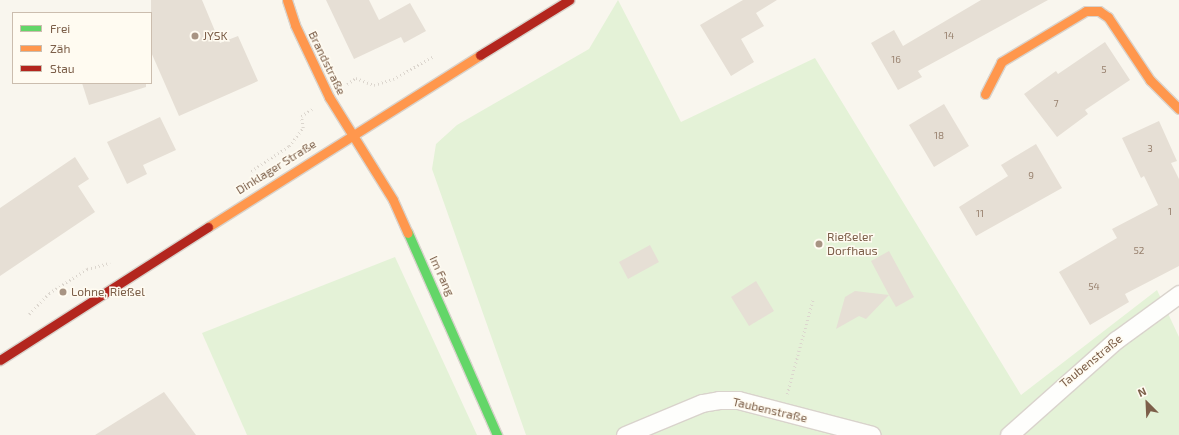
<!DOCTYPE html>
<meta charset="utf-8">
<style>
body{margin:0}
#map{position:relative;width:1179px;height:435px;overflow:hidden;background:#f9f6ee;font-family:"Exo 2",sans-serif}
div>[style]{position:absolute}
.green>*{inset:0;background:#e4f2d7}
.building>*{inset:0;background:#e6dfd5}
.path>*{height:2.5px;margin-top:-1.25px;transform-origin:0;background:repeating-linear-gradient(90deg,#dcd6ce 0 1px,transparent 0 4px)}
.roads{filter:drop-shadow(1px 0 #d9d3cc) drop-shadow(-1px 0 #d9d3cc) drop-shadow(0 1px #d9d3cc) drop-shadow(0 -1px #d9d3cc)}
.street>*{height:17px;margin:-8.5px;padding:0 8.5px;transform-origin:8.5px;border-radius:8.5px;background:#fefefc}
.fast>*{height:9px;margin:-4.5px;padding:0 4.5px;transform-origin:4.5px;border-radius:4.5px;background:#63d668}
.slow>*{height:9px;margin:-4.5px;padding:0 4.5px;transform-origin:4.5px;border-radius:4.5px;background:#ff974d}
.jam>*{height:9px;margin:-4.5px;padding:0 4.5px;transform-origin:4.5px;border-radius:4.5px;background:#b3261e}
.dots>*{width:11px;height:11px;translate:-50% -50%;box-sizing:border-box;border:2px solid #fffbf1;border-radius:50%}
span{translate:-50% -50%;white-space:nowrap;text-align:center;line-height:1.15;-webkit-text-stroke:3px #fffbf1;paint-order:stroke}
.number-label{font-size:10px;color:#98816e}
.number-label span{-webkit-text-stroke-width:0}
.poi-label{font-size:12px;color:#7c5f49}
.left{translate:0 -50%;text-align:left}
.street-label{font-size:12px;color:#7c5f49}
.legend{position:absolute;left:12px;top:12px;width:140px;height:72px;box-sizing:border-box;background:#fffbf1;border:1px solid #cbbdae;margin:0;padding:5px 7px;list-style:none;font-size:12px;color:#7c5f49}
.legend li{display:flex;align-items:center;gap:8px;height:20px}
.legend b{width:20px;border:1px solid #cbbdae}
.north{position:absolute;left:1127px;top:383px;width:40px;height:40px;-webkit-text-stroke:3px #fffbf1;paint-order:stroke;rotate:336deg;font-size:11px;font-weight:700;line-height:16px;text-align:center;color:#7c5f49}
.north::after{content:'';display:block;margin:auto;width:14px;height:18px;background:#7c5f49;clip-path:polygon(50% 0,100% 100%,50% 72%,0 100%)}
</style>
<div id="map">
<div class="green">
<i style="clip-path:polygon(618px 0,681px 122px,815px 58px,1021px 395px,1157px 290px,1179px 337px,1179px 435px,526px 435px,432px 169px,436px 144px,457px 125px,589px 49px)"></i>
<i style="clip-path:polygon(395px 257px,477px 435px,247px 435px,202px 333px)"></i>
</div>
<div class="building">
<i style="clip-path:polygon(151px 0,202px 0,220px 43px,238px 36px,258px 81px,179px 116px,151px 52px)"></i>
<i style="clip-path:polygon(326px 0,369px 0,379px 20px,410px 3px,426px 31px,404px 43px,401px 37px,354px 59px)"></i>
<i style="clip-path:polygon(743px 0,777px 0,756px 13px,764px 26px,741px 39px,754px 62px,731px 76px,700px 25px)"></i>
<i style="clip-path:polygon(981px 0,1048px 0,918px 71px,922px 77px,898px 90px,871px 43px,894px 30px,903px 46px)"></i>
<i style="clip-path:polygon(1105px 42px,1130px 80px,1085px 110px,1088px 114px,1057px 137px,1024px 94px,1056px 71px,1058px 74px)"></i>
<i style="clip-path:polygon(82px 83px,146px 83px,146px 87px,89px 105px)"></i>
<i style="clip-path:polygon(944px 104px,969px 146px,934px 167px,909px 125px)"></i>
<i style="clip-path:polygon(160px 117px,176px 150px,143px 165px,147px 174px,127px 184px,107px 142px)"></i>
<i style="clip-path:polygon(1159px 121px,1177px 161px,1171px 163px,1179px 179px,1179px 266px,1125px 294px,1129px 302px,1090px 325px,1059px 272px,1117px 238px,1112px 229px,1158px 205px,1144px 176px,1141px 178px,1122px 138px)"></i>
<i style="clip-path:polygon(1036px 144px,1062px 188px,976px 236px,959px 207px,1008px 176px,1001px 165px)"></i>
<i style="clip-path:polygon(75px 157px,89px 179px,78px 186px,95px 212px,0 276px,0 208px)"></i>
<i style="clip-path:polygon(650px 245px,659px 262px,628px 279px,619px 262px)"></i>
<i style="clip-path:polygon(889px 251px,914px 297px,896px 307px,889px 295px,866px 319px,859px 316px,836px 329px,845px 297px,855px 291px,889px 295px,871px 261px)"></i>
<i style="clip-path:polygon(756px 281px,774px 311px,749px 326px,731px 297px)"></i>
<i style="clip-path:polygon(164px 392px,196px 435px,95px 435px)"></i>
</div>
<div class="path">
<i style="left:347px;top:84px;width:11px;rotate:-34deg"></i>
<i style="left:356px;top:78px;width:19px;rotate:21deg"></i>
<i style="left:374px;top:85px;width:20px;rotate:-18deg"></i>
<i style="left:393px;top:79px;width:45px;rotate:-29.4deg"></i>
<i style="left:251px;top:171px;width:45px;rotate:-33.3deg"></i>
<i style="left:289px;top:146px;width:23px;rotate:-52deg"></i>
<i style="left:303px;top:128px;width:12px;rotate:-99deg"></i>
<i style="left:301px;top:116px;width:13px;rotate:-32deg"></i>
<i style="left:29px;top:314px;width:29px;rotate:-46deg"></i>
<i style="left:49px;top:293px;width:45px;rotate:-32.3deg"></i>
<i style="left:87px;top:269px;width:24px;rotate:-15deg"></i>
<i style="left:787px;top:394px;width:98px;rotate:-74.7deg"></i>
</div>
<div class="roads">
<div class="street">
<i style="left:625px;top:435px;width:83px;rotate:-22.6deg"></i>
<i style="left:702px;top:403px;width:17px;rotate:-10deg"></i>
<i style="left:719px;top:400px;width:19px"></i>
<i style="left:738px;top:400px;width:138px;rotate:14.6deg"></i>
<i style="left:1009px;top:435px;width:143px;rotate:-41.6deg"></i>
<i style="left:1116px;top:340px;width:78px;rotate:-36.1deg"></i>
</div>
<div class="fast">
<i style="left:408px;top:233px;width:221px;rotate:66.2deg"></i>
</div>
<div class="slow">
<i style="left:287px;top:0;width:26px;rotate:72deg"></i>
<i style="left:295px;top:25px;width:80px;rotate:64.7deg"></i>
<i style="left:329px;top:97px;width:121px;rotate:58.1deg"></i>
<i style="left:393px;top:200px;width:36px;rotate:66deg"></i>
<i style="left:985px;top:94px;width:36px;rotate:-63deg"></i>
<i style="left:1001px;top:62px;width:99px;rotate:-31deg"></i>
<i style="left:1086px;top:11px;width:13px"></i>
<i style="left:1099px;top:11px;width:11px;rotate:34deg"></i>
<i style="left:1108px;top:17px;width:76px;rotate:56.3deg"></i>
<i style="left:1150px;top:80px;width:41px;rotate:45deg"></i>
<i style="left:208px;top:227px;width:322px;rotate:-32.3deg"></i>
</div>
<div class="jam">
<i style="left:480px;top:55px;width:105px;rotate:-31.7deg"></i>
<i style="left:0;top:360px;width:247px;rotate:-32.6deg"></i>
</div>
</div>
<div class="dots">
<i style="left:195px;top:36px;background:#a89483"></i>
<i style="left:819px;top:244px;background:#a89483"></i>
<i style="left:63px;top:292px;background:#a89483"></i>
</div>
<div class="number-label">
<span style="left:949px;top:36px">14</span>
<span style="left:896px;top:60px">16</span>
<span style="left:1104px;top:70px">5</span>
<span style="left:1056px;top:104px">7</span>
<span style="left:939px;top:136px">18</span>
<span style="left:1150px;top:149px">3</span>
<span style="left:1031px;top:176px">9</span>
<span style="left:1170px;top:212px">1</span>
<span style="left:980px;top:214px">11</span>
<span style="left:1139px;top:251px">52</span>
<span style="left:1094px;top:287px">54</span>
</div>
<div class="poi-label">
<span class="left" style="left:203px;top:36px">JYSK</span>
<span class="left" style="left:827px;top:244px">Rießeler<br>Dorfhaus</span>
<span class="left" style="left:71px;top:292px">Lohne, Rießel</span>
</div>
<div class="street-label">
<span style="left:327px;top:63px;rotate:64deg">Brandstraße</span>
<span style="left:276px;top:167px;rotate:-32deg">Dinklager Straße</span>
<span style="left:442px;top:276px;rotate:65deg">Im Fang</span>
<span style="left:1091px;top:361px;rotate:-39deg">Taubenstraße</span>
<span style="left:770px;top:410px;rotate:13deg">Taubenstraße</span>
</div>
<ul class="legend">
<li><b style="height:5px;background:#63d668"></b>Frei</li>
<li><b style="height:5px;background:#ff974d"></b>Zäh</li>
<li><b style="height:5px;background:#b3261e"></b>Stau</li>
</ul>
<div class="north">N</div>
</div>
